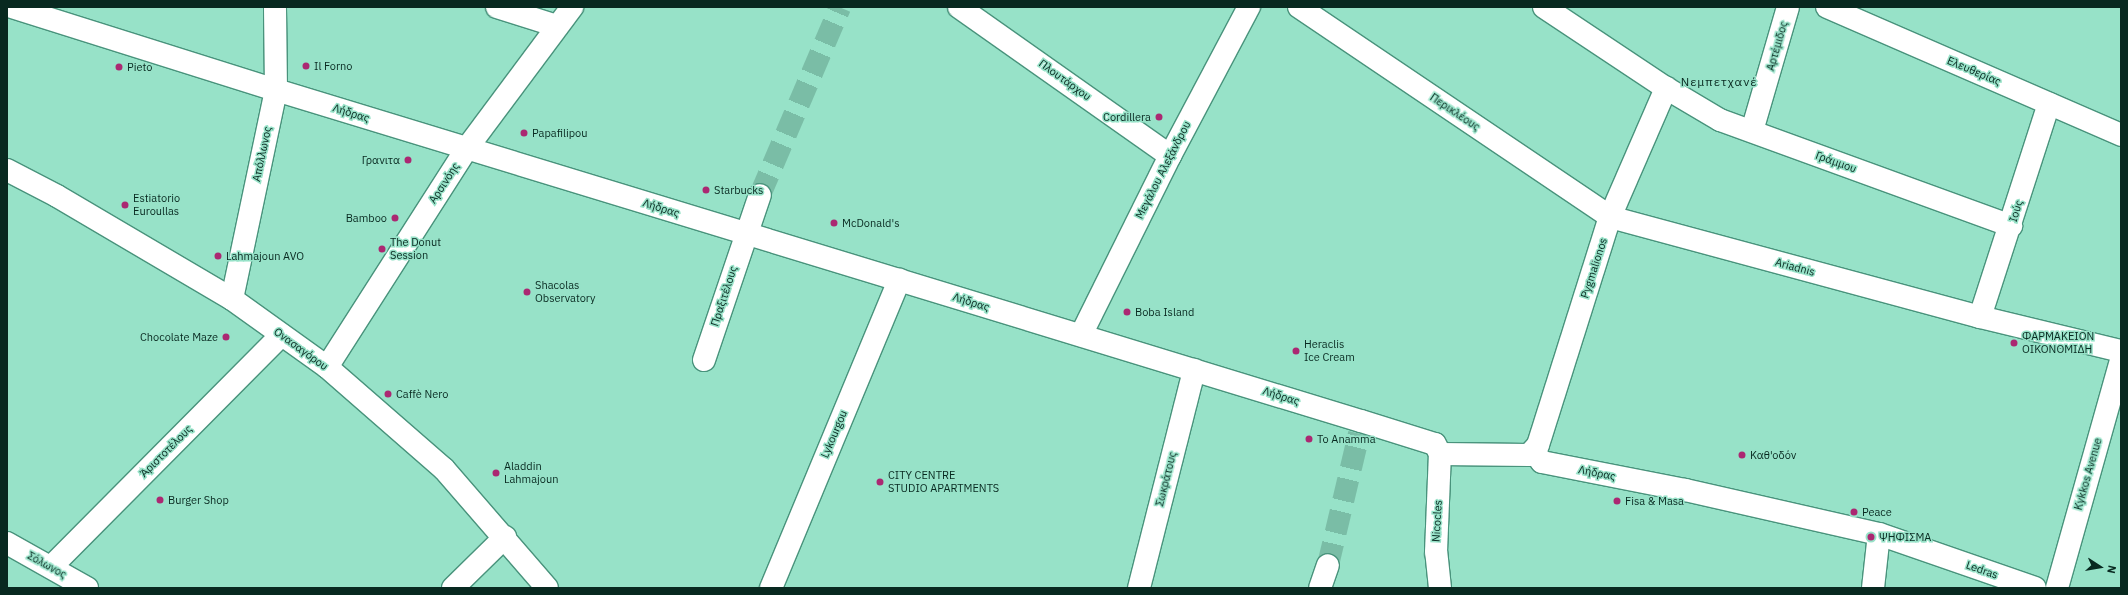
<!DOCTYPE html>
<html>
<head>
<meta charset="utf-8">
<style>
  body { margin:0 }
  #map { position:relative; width:2128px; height:595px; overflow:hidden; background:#97e2c8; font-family:"IBM Plex Sans",sans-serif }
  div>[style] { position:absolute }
  .minor-tunnel>* { height:22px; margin-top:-11px; transform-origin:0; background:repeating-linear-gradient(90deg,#7abda6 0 22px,transparent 0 33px) }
  .roads { filter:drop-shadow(1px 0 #49937c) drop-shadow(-1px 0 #49937c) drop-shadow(0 1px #49937c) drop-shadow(0 -1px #49937c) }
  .minor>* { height:22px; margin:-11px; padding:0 11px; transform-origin:11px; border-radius:11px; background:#fff }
  .dots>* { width:11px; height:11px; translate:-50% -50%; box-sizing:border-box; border:2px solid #97e2c8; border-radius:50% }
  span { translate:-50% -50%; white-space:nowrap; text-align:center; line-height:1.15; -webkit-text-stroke:3px #97e2c8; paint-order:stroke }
  .street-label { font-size:11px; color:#082920 }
  .poi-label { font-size:11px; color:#082920 }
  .left { translate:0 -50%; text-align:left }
  .right { translate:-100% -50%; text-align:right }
  .neighbourhood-label { font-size:12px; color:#082920; letter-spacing:1px }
  .frame { position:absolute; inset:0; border:8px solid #082920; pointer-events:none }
  .north { position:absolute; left:2080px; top:547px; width:40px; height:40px; -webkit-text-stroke:3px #97e2c8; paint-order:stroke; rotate:102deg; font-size:11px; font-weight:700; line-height:16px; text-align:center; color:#082920 }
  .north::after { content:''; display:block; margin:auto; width:14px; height:18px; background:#082920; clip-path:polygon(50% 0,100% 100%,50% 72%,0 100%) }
</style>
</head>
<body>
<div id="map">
  <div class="minor-tunnel">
    <i style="left:760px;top:195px;width:204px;rotate:-66.9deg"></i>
    <i style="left:1328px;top:565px;width:135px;rotate:-76.7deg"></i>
  </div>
  <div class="roads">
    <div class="minor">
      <i style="left:12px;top:7px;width:277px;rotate:17.5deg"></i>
      <i style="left:276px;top:90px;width:1134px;rotate:16.97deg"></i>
      <i style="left:1361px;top:421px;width:77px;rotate:17.3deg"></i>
      <i style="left:1435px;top:444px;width:11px;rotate:63deg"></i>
      <i style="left:497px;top:7px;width:63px;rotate:17.6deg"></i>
      <i style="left:959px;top:7px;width:258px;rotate:35.2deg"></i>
      <i style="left:1299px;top:7px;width:375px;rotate:34deg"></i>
      <i style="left:1610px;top:217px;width:383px;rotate:15.1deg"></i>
      <i style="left:1980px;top:317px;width:145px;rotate:13.6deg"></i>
      <i style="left:1544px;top:7px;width:146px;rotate:33.6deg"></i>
      <i style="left:1666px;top:88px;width:63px;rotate:30.7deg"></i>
      <i style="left:1720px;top:120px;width:310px;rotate:20deg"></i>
      <i style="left:1827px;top:7px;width:321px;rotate:23.5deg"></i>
      <i style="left:1752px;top:131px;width:129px;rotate:-73.8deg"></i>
      <i style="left:7px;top:170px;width:56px;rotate:27.5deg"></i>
      <i style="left:57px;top:196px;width:203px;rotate:30.5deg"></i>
      <i style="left:232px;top:299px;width:117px;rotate:35.6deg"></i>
      <i style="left:327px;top:367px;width:155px;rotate:41.1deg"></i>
      <i style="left:444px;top:469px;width:157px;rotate:49.1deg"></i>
      <i style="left:232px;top:299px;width:214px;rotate:-78.1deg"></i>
      <i style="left:276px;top:90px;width:83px;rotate:-90.7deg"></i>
      <i style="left:1980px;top:317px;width:224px;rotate:-72.1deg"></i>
      <i style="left:1081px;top:335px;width:200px;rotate:-63.6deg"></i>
      <i style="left:1170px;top:156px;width:169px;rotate:-62.1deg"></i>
      <i style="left:704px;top:360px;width:174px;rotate:-71.3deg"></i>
      <i style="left:327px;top:367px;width:260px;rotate:-57.4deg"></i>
      <i style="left:467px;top:148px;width:176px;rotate:-53.3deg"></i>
      <i style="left:1533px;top:451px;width:14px;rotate:51deg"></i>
      <i style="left:1542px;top:462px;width:146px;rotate:11.1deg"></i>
      <i style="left:1685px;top:490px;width:199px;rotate:12.8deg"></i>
      <i style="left:1879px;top:534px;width:165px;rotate:19.1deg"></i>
      <i style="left:1440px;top:454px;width:89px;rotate:0.6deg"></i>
      <i style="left:1529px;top:455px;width:13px;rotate:-48deg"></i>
      <i style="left:1538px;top:445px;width:239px;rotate:-72.5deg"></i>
      <i style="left:1610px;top:217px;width:141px;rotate:-66.5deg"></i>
      <i style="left:7px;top:543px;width:92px;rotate:29.4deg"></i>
      <i style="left:51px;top:567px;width:327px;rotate:-45.2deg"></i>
      <i style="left:453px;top:588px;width:73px;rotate:-44.4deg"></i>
      <i style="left:771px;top:588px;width:334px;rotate:-67.4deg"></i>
      <i style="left:1139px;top:588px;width:225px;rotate:-75.8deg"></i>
      <i style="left:1320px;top:588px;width:24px;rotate:-71deg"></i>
      <i style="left:1440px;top:588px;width:36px;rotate:-96deg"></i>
      <i style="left:1436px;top:552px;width:98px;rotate:-87.7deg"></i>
      <i style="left:1873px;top:588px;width:54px;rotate:-83.7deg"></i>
      <i style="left:2057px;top:588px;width:236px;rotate:-74.3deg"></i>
    </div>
  </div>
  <div class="dots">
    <i style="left:306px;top:66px;background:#ab2872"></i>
    <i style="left:119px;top:67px;background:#ab2872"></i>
    <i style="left:1159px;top:117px;background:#ab2872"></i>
    <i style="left:524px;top:133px;background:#ab2872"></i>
    <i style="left:408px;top:160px;background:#ab2872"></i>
    <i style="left:706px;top:190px;background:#ab2872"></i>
    <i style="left:125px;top:205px;background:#ab2872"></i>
    <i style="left:395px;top:218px;background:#ab2872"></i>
    <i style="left:834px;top:223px;background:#ab2872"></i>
    <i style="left:382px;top:249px;background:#ab2872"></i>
    <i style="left:218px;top:256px;background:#ab2872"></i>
    <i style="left:527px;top:292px;background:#ab2872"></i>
    <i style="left:1127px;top:312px;background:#ab2872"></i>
    <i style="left:226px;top:337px;background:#ab2872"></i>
    <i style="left:2014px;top:343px;background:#ab2872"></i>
    <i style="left:1296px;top:351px;background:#ab2872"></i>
    <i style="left:388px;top:394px;background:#ab2872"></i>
    <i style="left:1309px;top:439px;background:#ab2872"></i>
    <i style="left:1742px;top:455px;background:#ab2872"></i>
    <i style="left:496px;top:473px;background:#ab2872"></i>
    <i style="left:880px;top:482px;background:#ab2872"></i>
    <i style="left:160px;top:500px;background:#ab2872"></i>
    <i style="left:1617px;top:501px;background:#ab2872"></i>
    <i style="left:1854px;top:512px;background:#ab2872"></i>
    <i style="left:1871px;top:537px;background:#ab2872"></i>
  </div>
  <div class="street-label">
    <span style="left:1777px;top:46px;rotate:-74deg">Αρτέμιδος</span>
    <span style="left:1974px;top:71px;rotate:23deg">Ελευθερίας</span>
    <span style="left:1065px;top:80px;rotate:36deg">Πλουτάρχου</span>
    <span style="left:1455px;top:112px;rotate:34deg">Περικλέους</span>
    <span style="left:351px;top:113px;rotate:17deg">Λήδρας</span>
    <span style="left:262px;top:154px;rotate:-78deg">Απόλλωνος</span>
    <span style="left:1836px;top:162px;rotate:20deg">Γράμμου</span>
    <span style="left:1163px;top:170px;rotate:-63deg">Μεγάλου Αλεξάνδρου</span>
    <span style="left:444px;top:183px;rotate:-57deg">Αρσινόης</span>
    <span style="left:661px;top:208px;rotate:17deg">Λήδρας</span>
    <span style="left:2016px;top:211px;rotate:-73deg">Ιούς</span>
    <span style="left:1795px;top:267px;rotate:15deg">Ariadnis</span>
    <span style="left:1594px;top:268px;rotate:-72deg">Pygmalionos</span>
    <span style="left:724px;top:296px;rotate:-72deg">Πραξιτέλους</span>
    <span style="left:971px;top:302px;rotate:17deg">Λήδρας</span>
    <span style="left:301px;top:349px;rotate:36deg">Ονασαγόρου</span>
    <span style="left:1281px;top:396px;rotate:17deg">Λήδρας</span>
    <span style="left:834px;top:434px;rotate:-67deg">Lykourgou</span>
    <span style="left:166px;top:451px;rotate:-45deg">Ἀριστοτέλους</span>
    <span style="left:1597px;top:473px;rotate:11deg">Λήδρας</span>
    <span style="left:2088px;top:474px;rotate:-74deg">Kykkos Avenue</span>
    <span style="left:1166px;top:479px;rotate:-76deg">Σωκράτους</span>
    <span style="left:1437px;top:521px;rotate:-87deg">Nicocles</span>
    <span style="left:47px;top:565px;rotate:29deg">Σόλωνος</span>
    <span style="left:1982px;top:570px;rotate:19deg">Ledras</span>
  </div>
  <div class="poi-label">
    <span class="left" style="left:314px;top:66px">Il Forno</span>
    <span class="left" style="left:127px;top:67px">Pieto</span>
    <span class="right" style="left:1151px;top:117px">Cordillera</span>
    <span class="left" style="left:532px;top:133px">Papafilipou</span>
    <span class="right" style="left:400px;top:160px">Γρανιτα</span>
    <span class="left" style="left:714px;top:190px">Starbucks</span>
    <span class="left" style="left:133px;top:205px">Estiatorio<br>Euroullas</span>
    <span class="right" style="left:387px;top:218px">Bamboo</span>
    <span class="left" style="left:842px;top:223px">McDonald's</span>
    <span class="left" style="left:390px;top:249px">The Donut<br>Session</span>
    <span class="left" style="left:226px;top:256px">Lahmajoun AVO</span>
    <span class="left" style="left:535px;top:292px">Shacolas<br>Observatory</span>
    <span class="left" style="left:1135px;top:312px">Boba Island</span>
    <span class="right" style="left:218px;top:337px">Chocolate Maze</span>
    <span class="left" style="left:2022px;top:343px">ΦΑΡΜΑΚΕΙΟΝ<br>ΟΙΚΟΝΟΜΙΔΗ</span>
    <span class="left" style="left:1304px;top:351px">Heraclis<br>Ice Cream</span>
    <span class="left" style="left:396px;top:394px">Caffè Nero</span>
    <span class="left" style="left:1317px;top:439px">To Anamma</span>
    <span class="left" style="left:1750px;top:455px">Καθ'οδόν</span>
    <span class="left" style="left:504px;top:473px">Aladdin<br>Lahmajoun</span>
    <span class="left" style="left:888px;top:482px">CITY CENTRE<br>STUDIO APARTMENTS</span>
    <span class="left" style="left:168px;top:500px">Burger Shop</span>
    <span class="left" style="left:1625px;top:501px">Fisa &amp; Masa</span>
    <span class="left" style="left:1862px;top:512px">Peace</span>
    <span class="left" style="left:1879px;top:537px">ΨΗΦΙΣΜΑ</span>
  </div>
  <div class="neighbourhood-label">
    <span style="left:1719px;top:82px">Νεμπετχανέ</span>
  </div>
  <div class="frame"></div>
  <div class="north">N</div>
</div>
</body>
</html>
